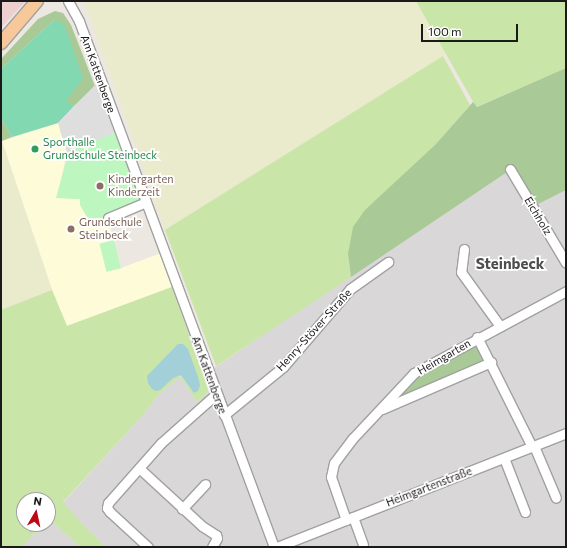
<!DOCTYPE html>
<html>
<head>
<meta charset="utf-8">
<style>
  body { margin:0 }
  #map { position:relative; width:567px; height:548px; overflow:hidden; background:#ece7e0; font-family:Commissioner,sans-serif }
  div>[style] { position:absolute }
  .residential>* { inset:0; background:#d9d7d8 }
  .commercial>* { inset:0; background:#edcfd0 }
  .education>* { inset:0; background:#fdfbd8 }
  .farmland>* { inset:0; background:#eaeacc }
  .grass>* { inset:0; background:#c9e5a7 }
  .forest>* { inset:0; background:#a9c997 }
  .park>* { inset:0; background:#bdf6be; transform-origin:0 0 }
  .pitch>* { inset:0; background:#81d8b1 }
  .parking>* { inset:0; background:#dedede }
  .water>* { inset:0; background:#a2cfd8 }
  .roads { filter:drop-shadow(1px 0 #a1a1a1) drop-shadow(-1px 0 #a1a1a1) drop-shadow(0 1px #a1a1a1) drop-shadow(0 -1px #a1a1a1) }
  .minor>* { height:9px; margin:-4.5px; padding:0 4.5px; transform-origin:4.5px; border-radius:4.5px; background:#fff }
  .major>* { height:12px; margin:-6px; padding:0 6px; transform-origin:6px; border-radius:6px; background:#f7c99a }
  .dots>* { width:11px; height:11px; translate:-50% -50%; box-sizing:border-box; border:2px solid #fff; border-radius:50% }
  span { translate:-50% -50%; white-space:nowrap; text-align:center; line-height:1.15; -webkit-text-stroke:3.5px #fff; paint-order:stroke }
  .street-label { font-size:11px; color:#1a1a1a }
  .leisure-label { font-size:11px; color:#27864d }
  .left { translate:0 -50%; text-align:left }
  .education-label { font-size:11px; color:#785e54 }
  .district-label { font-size:15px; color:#4d4d4d; font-weight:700 }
  .frame { position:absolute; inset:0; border:2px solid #1a1a1a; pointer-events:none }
  .north { position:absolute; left:16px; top:492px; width:40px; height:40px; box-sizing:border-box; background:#fff; border:1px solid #a3a3a3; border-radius:50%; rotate:9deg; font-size:11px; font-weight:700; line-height:16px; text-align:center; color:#1a1a1a }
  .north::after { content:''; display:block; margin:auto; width:14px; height:18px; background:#bc0915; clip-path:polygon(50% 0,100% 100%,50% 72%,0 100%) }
  .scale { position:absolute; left:421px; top:24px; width:97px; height:18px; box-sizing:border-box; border:2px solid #1a1a1a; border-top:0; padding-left:5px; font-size:12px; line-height:14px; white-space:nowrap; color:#1a1a1a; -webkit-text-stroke:3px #fff; paint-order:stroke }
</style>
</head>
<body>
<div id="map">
  <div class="residential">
    <i style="clip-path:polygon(510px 169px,551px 197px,566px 190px,566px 547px,106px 547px,88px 530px,63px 503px,142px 416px,159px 394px,180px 376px,197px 402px,214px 387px,208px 372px)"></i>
    <i style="clip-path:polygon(48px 518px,80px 547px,22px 547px,43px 524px,48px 524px)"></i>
  </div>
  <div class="commercial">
    <i style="clip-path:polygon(1px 1px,26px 1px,1px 28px)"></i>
  </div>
  <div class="education">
    <i style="clip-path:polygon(58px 123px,67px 153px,57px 198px,80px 199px,80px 204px,108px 218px,121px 268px,161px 253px,172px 287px,67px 326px,52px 290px,2px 141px)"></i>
  </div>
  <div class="farmland">
    <i style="clip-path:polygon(84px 1px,417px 1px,447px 54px,165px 230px)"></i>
    <i style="clip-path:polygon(1px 139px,52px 290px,1px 310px)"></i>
  </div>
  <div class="grass">
    <i style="clip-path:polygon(416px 1px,566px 1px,566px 68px,476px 107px)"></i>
    <i style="clip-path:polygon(443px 56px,470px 105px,435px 145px,348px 254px,351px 277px,216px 366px,165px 230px)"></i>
    <i style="clip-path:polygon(172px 287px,209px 391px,197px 402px,180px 376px,159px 394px,142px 416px,63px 502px,88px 530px,106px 547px,80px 547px,48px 518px,48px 500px,24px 500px,24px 524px,43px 524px,22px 547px,1px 547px,1px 310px,52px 290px,67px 326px)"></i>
  </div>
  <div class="forest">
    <i style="clip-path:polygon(55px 11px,63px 13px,71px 25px,95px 86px,74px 106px,65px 101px,54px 20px,1px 69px,1px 59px,38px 19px)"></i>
    <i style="clip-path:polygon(566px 68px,566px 190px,532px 207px,510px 170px,351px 277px,348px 254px,353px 227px,365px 210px,435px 145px,473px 102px,477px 107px)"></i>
    <i style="clip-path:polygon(1px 118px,12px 137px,2px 141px,1px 139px)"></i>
    <i style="clip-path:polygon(477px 337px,491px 362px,377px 411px,414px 373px)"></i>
  </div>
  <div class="park">
    <i style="clip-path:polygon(119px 131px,146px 202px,108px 218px,90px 222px,80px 205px,80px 199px,56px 198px,69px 151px)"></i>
    <i style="left:114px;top:240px;width:29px;height:15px;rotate:76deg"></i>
  </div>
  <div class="pitch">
    <i style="clip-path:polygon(54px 20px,64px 24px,83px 78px,66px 101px,74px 106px,58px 123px,12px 137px,1px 118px,1px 69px)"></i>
  </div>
  <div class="parking">
    <i style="clip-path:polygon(98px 82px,116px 132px,67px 153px,58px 123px)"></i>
  </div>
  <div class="water">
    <i style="clip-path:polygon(178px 344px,183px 344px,188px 349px,198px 377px,200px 385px,198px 391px,194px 393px,181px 375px,173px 378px,160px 390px,156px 391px,152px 389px,148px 383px,147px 376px)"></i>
    <i style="clip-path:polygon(25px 524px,40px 524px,31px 533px,26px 528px)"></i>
  </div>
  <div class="roads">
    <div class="minor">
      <i style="left:68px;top:1px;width:23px;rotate:61deg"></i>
      <i style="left:79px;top:21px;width:561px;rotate:69.66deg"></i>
      <i style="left:510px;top:169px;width:109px;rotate:59.2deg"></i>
      <i style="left:108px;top:218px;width:41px;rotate:-22.8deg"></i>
      <i style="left:464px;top:249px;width:23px;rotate:97deg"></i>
      <i style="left:461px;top:272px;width:67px;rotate:54.2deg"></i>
      <i style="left:477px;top:337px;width:123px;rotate:63.4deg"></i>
      <i style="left:382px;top:409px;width:119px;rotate:-23.3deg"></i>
      <i style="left:224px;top:415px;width:76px;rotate:-39.1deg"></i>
      <i style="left:283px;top:367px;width:103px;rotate:-49.3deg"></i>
      <i style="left:350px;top:289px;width:47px;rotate:-35.4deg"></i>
      <i style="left:534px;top:446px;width:56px;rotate:67.1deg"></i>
      <i style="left:504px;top:458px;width:58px;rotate:68.7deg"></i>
      <i style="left:139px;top:468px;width:86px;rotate:42.6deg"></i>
      <i style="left:202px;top:526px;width:17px;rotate:33deg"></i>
      <i style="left:216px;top:535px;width:3px;rotate:72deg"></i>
      <i style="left:217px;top:538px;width:10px;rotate:119deg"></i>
      <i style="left:182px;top:509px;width:34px;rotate:-47deg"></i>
      <i style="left:353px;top:517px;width:29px;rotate:70deg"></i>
      <i style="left:346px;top:520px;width:46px;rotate:-109.2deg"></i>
      <i style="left:331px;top:477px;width:14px;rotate:-78deg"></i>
      <i style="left:334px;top:463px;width:31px;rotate:-53deg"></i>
      <i style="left:353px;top:438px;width:89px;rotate:-46.8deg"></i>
      <i style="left:414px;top:373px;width:173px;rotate:-28.3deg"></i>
      <i style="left:148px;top:547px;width:52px;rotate:-137.4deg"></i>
      <i style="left:110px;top:512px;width:5px;rotate:-127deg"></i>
      <i style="left:107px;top:508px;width:5px;rotate:-79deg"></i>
      <i style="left:108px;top:503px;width:80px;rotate:-48.5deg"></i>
      <i style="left:161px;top:443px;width:74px;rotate:-41.7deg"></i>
      <i style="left:277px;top:547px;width:311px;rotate:-21.5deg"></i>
    </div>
    <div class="major">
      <i style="left:1px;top:43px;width:55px;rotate:-49.4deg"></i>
    </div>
  </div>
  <div class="dots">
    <i style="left:35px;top:149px;background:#2e9e5b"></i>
    <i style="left:100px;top:186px;background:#8d6e63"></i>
    <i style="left:71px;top:229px;background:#8d6e63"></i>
  </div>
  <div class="street-label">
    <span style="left:98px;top:74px;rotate:70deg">Am Kattenberge</span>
    <span style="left:538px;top:216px;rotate:59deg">Eichholz</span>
    <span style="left:314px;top:330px;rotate:-48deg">Henry-Stöver-Straße</span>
    <span style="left:444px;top:357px;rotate:-30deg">Heimgarten</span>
    <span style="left:209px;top:375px;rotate:70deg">Am Kattenberge</span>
    <span style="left:429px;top:487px;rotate:-21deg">Heimgartenstraße</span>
  </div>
  <div class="leisure-label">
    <span class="left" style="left:43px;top:149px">Sporthalle<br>Grundschule Steinbeck</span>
  </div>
  <div class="education-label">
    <span class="left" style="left:108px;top:186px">Kindergarten<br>Kinderzeit</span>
    <span class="left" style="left:79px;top:229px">Grundschule<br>Steinbeck</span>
  </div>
  <div class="district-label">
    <span style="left:510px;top:264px">Steinbeck</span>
  </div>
  <div class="frame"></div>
  <div class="north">N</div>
  <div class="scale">100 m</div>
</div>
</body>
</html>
